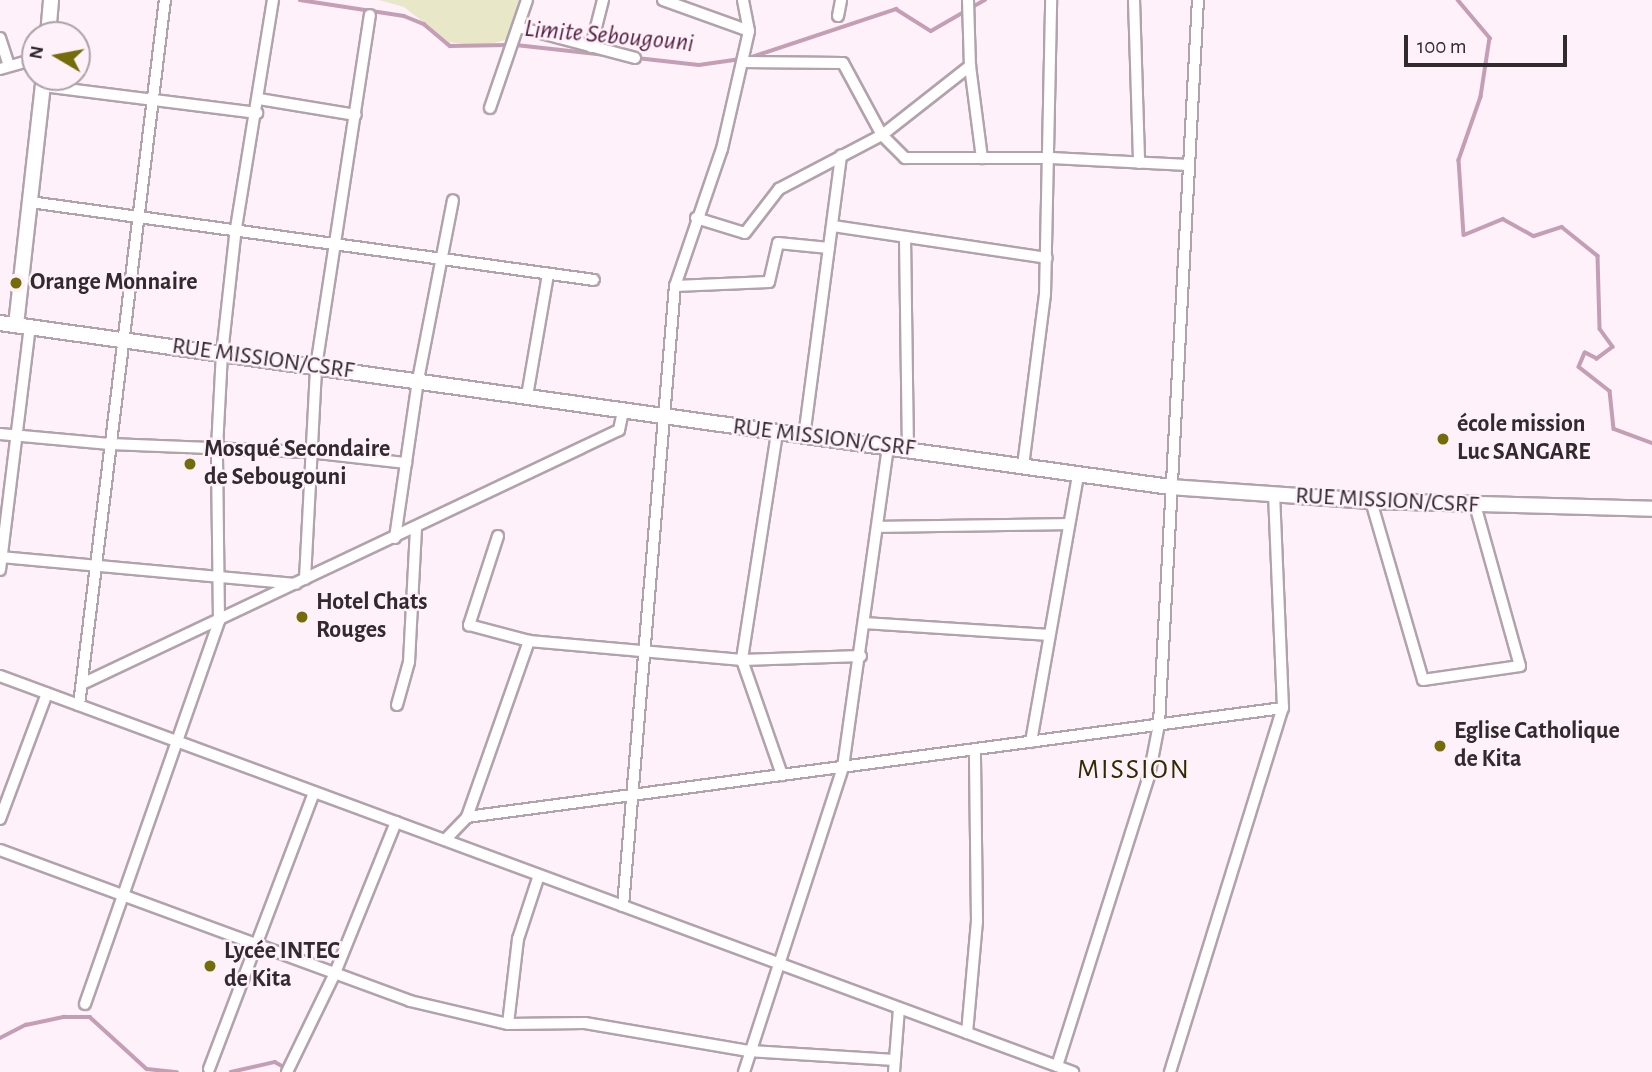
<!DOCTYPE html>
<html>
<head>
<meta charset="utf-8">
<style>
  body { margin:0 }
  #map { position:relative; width:1652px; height:1072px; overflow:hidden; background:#fef1f9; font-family:"Alegreya Sans",sans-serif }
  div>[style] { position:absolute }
  .green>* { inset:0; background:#e8e7c8 }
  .stream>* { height:3.5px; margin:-1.75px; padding:0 1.75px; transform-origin:1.75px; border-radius:1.75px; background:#c39eb5 }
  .roads { filter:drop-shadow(2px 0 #b1a2ab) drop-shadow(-2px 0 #b1a2ab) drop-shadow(0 2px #b1a2ab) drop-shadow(0 -2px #b1a2ab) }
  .street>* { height:10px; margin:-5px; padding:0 5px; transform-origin:5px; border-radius:5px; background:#fff }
  .secondary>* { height:14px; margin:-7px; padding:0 7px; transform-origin:7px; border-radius:7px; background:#fff }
  .dots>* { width:19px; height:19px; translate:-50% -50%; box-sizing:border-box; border:4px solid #fef1f9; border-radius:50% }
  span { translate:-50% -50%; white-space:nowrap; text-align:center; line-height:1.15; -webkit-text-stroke:5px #fef1f9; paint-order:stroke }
  .poi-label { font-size:24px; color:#312b2e; font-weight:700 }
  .left { translate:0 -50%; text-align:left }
  .street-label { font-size:24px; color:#312b2e }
  .water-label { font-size:26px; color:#532344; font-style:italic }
  .quarter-label { font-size:28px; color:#2f2b00; letter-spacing:2px }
  .north { position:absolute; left:21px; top:21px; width:70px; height:70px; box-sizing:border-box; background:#fef1f9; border:2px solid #aca2a8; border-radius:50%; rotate:280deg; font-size:19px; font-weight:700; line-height:28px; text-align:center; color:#312b2e }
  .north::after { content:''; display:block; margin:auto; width:24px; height:32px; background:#736c09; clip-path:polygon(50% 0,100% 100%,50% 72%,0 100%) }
  .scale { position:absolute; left:1404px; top:35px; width:163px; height:32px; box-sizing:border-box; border:4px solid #312b2e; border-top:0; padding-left:9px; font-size:21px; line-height:24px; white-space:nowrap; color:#312b2e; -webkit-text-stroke:5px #fef1f9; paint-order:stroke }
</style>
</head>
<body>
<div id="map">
  <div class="green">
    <i style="clip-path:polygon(379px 0,519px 0,506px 40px,480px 46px,449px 42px,404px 7px)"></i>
  </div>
  <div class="stream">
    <i style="left:300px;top:0;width:105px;rotate:8.7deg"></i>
    <i style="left:404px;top:16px;width:22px;rotate:22deg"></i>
    <i style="left:424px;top:24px;width:34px;rotate:40deg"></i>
    <i style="left:450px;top:46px;width:58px;rotate:-1deg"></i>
    <i style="left:1458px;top:0;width:50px;rotate:49.9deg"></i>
    <i style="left:1490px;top:38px;width:60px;rotate:98.7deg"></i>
    <i style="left:1481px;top:97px;width:67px;rotate:109.2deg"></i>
    <i style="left:1459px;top:160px;width:75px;rotate:86.2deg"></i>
    <i style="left:1464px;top:235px;width:42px;rotate:-22.3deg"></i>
    <i style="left:1503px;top:219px;width:35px;rotate:29deg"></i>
    <i style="left:1534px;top:236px;width:29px;rotate:-18deg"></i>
    <i style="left:1562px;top:227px;width:46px;rotate:38.9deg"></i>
    <i style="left:1598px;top:256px;width:73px;rotate:88.4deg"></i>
    <i style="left:1600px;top:329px;width:22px;rotate:54deg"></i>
    <i style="left:1613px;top:347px;width:20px;rotate:143deg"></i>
    <i style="left:1597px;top:359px;width:13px;rotate:-153deg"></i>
    <i style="left:1585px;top:353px;width:15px;rotate:113deg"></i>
    <i style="left:1579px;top:367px;width:39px;rotate:38deg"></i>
    <i style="left:1610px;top:391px;width:38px;rotate:84deg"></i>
    <i style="left:1614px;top:429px;width:40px;rotate:20.2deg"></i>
    <i style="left:516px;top:45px;width:90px;rotate:6.4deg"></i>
    <i style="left:752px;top:57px;width:152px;rotate:-18.4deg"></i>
    <i style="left:896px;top:9px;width:41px;rotate:32.2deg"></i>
    <i style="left:931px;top:31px;width:62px;rotate:-29.9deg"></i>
    <i style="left:637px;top:58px;width:62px;rotate:6.4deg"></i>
    <i style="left:699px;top:65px;width:42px;rotate:-8.1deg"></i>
    <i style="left:0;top:1038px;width:29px;rotate:-27deg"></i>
    <i style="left:26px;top:1025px;width:39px;rotate:-12deg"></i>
    <i style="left:64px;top:1017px;width:26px"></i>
    <i style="left:90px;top:1017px;width:77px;rotate:42.4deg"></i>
    <i style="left:147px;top:1069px;width:30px;rotate:6deg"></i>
    <i style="left:231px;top:1072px;width:45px;rotate:-12.8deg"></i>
    <i style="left:275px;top:1062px;width:21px;rotate:29deg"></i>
  </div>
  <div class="roads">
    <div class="street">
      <i style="left:663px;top:0;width:91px;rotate:19.8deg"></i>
      <i style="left:968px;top:0;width:66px;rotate:88.3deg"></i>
      <i style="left:970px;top:66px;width:93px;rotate:82.6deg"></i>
      <i style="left:1134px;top:0;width:163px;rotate:88.2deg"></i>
      <i style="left:838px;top:16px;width:16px;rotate:-79deg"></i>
      <i style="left:518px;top:27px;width:121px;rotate:14.8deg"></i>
      <i style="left:0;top:38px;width:29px;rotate:72deg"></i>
      <i style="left:591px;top:47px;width:49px;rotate:-75.7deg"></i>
      <i style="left:743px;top:62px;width:100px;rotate:0.6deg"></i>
      <i style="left:843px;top:63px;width:82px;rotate:61.6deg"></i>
      <i style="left:882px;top:135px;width:33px;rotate:45deg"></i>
      <i style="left:905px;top:158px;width:146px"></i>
      <i style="left:1051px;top:158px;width:137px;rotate:2.9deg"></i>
      <i style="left:0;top:69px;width:36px;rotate:-16deg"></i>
      <i style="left:43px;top:86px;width:216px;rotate:7.2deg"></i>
      <i style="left:259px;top:99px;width:98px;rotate:9.4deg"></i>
      <i style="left:490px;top:108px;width:114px;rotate:-71.1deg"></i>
      <i style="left:30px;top:202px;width:569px;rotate:7.87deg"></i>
      <i style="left:696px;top:218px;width:51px;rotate:17deg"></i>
      <i style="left:745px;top:233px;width:56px;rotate:-52.3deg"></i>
      <i style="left:779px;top:189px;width:116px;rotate:-27.7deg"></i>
      <i style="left:882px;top:135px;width:112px;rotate:-38.1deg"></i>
      <i style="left:833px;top:226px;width:216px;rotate:8.5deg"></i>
      <i style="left:905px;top:237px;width:212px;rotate:89.2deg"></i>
      <i style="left:675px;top:286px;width:94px;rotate:-2.4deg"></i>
      <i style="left:769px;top:282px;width:40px;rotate:-77deg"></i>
      <i style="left:778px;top:243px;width:51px;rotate:5.6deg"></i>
      <i style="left:527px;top:396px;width:124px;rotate:-80.2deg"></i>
      <i style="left:777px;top:433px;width:230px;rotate:98.8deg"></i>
      <i style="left:742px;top:660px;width:122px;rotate:70.8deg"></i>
      <i style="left:0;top:434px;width:110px;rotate:5.2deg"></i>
      <i style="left:110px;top:444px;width:199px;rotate:2.3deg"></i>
      <i style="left:309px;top:452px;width:98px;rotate:6.5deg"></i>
      <i style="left:804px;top:437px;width:284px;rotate:-82.5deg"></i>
      <i style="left:1023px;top:466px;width:172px;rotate:-82.7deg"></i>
      <i style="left:1045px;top:295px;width:295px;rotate:-88.8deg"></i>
      <i style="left:1371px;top:501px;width:186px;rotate:73.8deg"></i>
      <i style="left:1423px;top:680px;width:98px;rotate:-8.2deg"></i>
      <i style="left:1520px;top:666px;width:167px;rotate:-105.6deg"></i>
      <i style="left:877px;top:527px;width:192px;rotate:-0.9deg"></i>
      <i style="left:498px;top:536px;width:94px;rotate:108deg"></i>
      <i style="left:469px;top:625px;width:62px;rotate:14.9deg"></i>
      <i style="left:529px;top:641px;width:214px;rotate:5.1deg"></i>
      <i style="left:742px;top:660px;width:119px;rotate:-1.9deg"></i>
      <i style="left:395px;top:538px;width:160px;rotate:-81.7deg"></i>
      <i style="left:418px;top:380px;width:183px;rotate:-79deg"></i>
      <i style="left:0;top:557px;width:297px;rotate:5.2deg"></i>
      <i style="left:0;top:570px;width:245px;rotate:-83deg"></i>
      <i style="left:305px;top:579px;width:212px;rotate:-87deg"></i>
      <i style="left:316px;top:367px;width:356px;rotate:-81.3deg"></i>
      <i style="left:865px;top:623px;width:184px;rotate:3.7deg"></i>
      <i style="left:0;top:676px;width:1144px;rotate:20.26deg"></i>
      <i style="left:82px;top:684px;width:594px;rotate:-25.31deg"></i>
      <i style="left:619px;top:430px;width:19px;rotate:-78deg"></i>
      <i style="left:79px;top:705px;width:710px;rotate:-83.05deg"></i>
      <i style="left:397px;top:705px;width:45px;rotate:-74.4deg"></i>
      <i style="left:409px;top:662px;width:134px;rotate:-87deg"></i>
      <i style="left:1031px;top:742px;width:271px;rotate:-80deg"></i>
      <i style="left:467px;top:817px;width:823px;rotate:-7.61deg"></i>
      <i style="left:0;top:819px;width:134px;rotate:-69.5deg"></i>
      <i style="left:445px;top:840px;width:32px;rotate:-46deg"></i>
      <i style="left:467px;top:817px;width:187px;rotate:-70.6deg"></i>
      <i style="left:0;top:850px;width:437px;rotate:20.2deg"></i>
      <i style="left:410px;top:1001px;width:101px;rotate:13.2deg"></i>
      <i style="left:508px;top:1024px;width:77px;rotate:-0.7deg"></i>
      <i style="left:585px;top:1023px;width:166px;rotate:9.7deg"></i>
      <i style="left:749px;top:1051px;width:146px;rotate:3.5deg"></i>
      <i style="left:623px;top:906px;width:622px;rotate:-85.21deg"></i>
      <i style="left:675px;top:286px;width:145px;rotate:-71.1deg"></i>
      <i style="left:722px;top:149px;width:121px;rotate:-77.1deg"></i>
      <i style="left:749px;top:31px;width:32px;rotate:-101deg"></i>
      <i style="left:85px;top:1004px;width:406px;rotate:-70.7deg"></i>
      <i style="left:219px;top:621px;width:173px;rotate:-90.7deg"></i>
      <i style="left:217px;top:448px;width:94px;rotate:-87deg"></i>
      <i style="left:222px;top:354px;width:127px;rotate:-83.7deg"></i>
      <i style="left:236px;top:228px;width:231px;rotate:-80.8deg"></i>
      <i style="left:508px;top:1024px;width:86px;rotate:-83.3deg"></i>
      <i style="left:518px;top:939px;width:67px;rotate:-71.8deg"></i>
      <i style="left:967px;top:1033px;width:111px;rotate:-84.9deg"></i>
      <i style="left:977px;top:922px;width:173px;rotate:-90.7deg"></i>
      <i style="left:1057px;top:1066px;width:304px;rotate:-72.4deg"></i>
      <i style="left:1149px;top:776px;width:53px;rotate:-79.1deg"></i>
      <i style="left:1159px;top:724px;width:725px;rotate:-86.92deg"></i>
      <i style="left:209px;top:1069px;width:296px;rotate:-69.2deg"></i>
      <i style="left:287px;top:1072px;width:110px;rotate:-64.1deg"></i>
      <i style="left:335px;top:973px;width:163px;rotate:-68deg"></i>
      <i style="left:744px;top:1072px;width:321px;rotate:-72deg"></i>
      <i style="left:843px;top:767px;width:324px;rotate:-82deg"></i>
      <i style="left:894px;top:1072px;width:64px;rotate:-85.5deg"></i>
      <i style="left:1170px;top:1072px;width:381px;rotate:-72.8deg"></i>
      <i style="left:1283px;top:708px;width:213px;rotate:-92.4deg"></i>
    </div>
    <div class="secondary">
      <i style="left:48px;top:35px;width:35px;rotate:-85deg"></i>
      <i style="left:0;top:323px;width:1181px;rotate:7.98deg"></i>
      <i style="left:1170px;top:487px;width:201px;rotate:4deg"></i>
      <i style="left:1371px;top:501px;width:281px;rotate:1.6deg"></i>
      <i style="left:16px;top:325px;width:250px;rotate:-83.6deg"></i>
    </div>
  </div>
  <div class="dots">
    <i style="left:16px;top:283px;background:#736c09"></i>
    <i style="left:1443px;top:439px;background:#736c09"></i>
    <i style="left:190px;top:464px;background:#736c09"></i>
    <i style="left:302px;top:617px;background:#736c09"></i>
    <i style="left:1440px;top:746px;background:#736c09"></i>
    <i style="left:210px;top:966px;background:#736c09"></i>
  </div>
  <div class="poi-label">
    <span class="left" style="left:30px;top:283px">Orange Monnaire</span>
    <span class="left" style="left:1457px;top:439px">école mission<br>Luc SANGARE</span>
    <span class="left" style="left:204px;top:464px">Mosqué Secondaire<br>de Sebougouni</span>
    <span class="left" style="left:316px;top:617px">Hotel Chats<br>Rouges</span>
    <span class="left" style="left:1454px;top:746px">Eglise Catholique<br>de Kita</span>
    <span class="left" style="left:224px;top:966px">Lycée INTEC<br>de Kita</span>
  </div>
  <div class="street-label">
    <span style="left:263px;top:359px;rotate:8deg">RUE MISSION/CSRF</span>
    <span style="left:824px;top:438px;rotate:7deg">RUE MISSION/CSRF</span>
    <span style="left:1387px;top:501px;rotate:3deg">RUE MISSION/CSRF</span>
  </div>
  <div class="water-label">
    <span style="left:609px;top:36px;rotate:5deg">Limite Sebougouni</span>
  </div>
  <div class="quarter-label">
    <span style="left:1134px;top:770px">MISSION</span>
  </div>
  <div class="north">N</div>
  <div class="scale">100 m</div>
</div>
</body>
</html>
